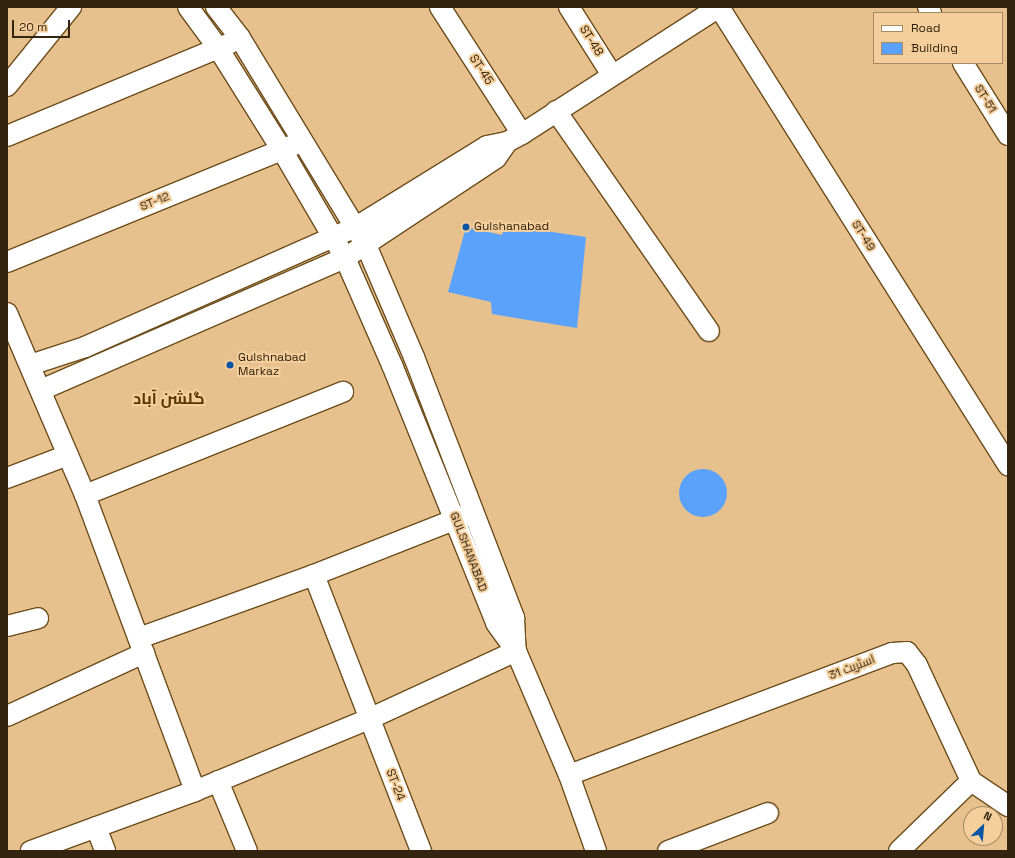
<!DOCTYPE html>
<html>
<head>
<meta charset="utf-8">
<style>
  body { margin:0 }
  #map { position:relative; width:1015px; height:858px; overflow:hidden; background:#e6c18e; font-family:"Space Grotesk",Cairo,sans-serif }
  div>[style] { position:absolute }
  .building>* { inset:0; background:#5aa2fc }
  .round { border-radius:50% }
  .roads { filter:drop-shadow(1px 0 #6d4d1b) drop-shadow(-1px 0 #6d4d1b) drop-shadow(0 1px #6d4d1b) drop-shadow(0 -1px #6d4d1b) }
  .minor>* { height:20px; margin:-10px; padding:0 10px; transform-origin:10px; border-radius:10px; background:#fff }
  .dots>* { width:11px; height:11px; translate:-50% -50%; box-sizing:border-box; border:2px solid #f4ce9b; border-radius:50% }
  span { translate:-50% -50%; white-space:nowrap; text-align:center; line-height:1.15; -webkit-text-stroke:4px #f4ce9b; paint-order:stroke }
  .street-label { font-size:12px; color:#32240f }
  .poi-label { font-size:12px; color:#32240f }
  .left { translate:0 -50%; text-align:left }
  .district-label { font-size:16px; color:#563700; font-weight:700 }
  .frame { position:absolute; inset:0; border:8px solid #32240f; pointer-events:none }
  .legend { position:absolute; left:873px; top:12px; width:130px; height:52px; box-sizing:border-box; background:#f4ce9b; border:1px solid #a68a63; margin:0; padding:5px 7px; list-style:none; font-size:12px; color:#32240f }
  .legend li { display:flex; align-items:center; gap:8px; height:20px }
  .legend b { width:20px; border:1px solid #a68a63 }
  .north { position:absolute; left:963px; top:806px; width:40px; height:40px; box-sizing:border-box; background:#f4ce9b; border:1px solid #a68a63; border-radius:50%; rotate:26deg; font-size:11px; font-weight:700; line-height:16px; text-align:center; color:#32240f }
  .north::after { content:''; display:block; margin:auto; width:14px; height:18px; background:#0855a4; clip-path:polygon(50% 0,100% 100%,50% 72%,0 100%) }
  .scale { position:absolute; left:12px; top:20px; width:58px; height:18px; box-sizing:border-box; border:2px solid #32240f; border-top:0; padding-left:5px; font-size:12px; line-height:14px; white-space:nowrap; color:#32240f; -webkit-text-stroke:3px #f4ce9b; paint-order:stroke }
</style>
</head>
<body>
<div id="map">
  <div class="building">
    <i style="clip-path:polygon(505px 225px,586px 237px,577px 328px,492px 314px,491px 302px,448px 292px,466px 227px,502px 235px)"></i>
    <i class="round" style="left:679px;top:469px;width:48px;height:48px"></i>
  </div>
  <div class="roads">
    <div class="minor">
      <i style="left:188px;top:7px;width:51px;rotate:53.8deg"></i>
      <i style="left:218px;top:48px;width:120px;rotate:57.9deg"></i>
      <i style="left:282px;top:150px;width:125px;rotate:59.7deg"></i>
      <i style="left:345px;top:258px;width:117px;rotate:66.3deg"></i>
      <i style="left:392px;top:365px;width:278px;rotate:68deg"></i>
      <i style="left:496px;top:623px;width:34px;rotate:54deg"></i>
      <i style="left:516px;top:651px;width:135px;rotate:66.9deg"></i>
      <i style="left:569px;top:775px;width:81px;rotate:70.4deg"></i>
      <i style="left:216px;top:7px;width:39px;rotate:52deg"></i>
      <i style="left:240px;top:38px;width:242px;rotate:58.7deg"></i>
      <i style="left:366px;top:245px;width:122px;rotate:66.8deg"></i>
      <i style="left:414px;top:357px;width:280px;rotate:69deg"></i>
      <i style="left:514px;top:618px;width:33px;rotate:87deg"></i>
      <i style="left:440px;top:7px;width:151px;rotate:57.2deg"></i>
      <i style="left:569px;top:7px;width:80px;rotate:57.7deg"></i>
      <i style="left:719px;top:7px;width:542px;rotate:57.75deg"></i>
      <i style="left:928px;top:7px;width:7px;rotate:63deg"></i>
      <i style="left:963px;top:63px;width:85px;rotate:58deg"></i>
      <i style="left:7px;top:86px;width:102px;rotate:-51deg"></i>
      <i style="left:556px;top:111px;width:268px;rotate:55.2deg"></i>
      <i style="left:7px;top:136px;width:242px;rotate:-22.6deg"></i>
      <i style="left:7px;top:262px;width:310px;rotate:-22.2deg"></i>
      <i style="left:7px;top:313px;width:198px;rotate:66.8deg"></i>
      <i style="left:85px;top:495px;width:316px;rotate:69.6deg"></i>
      <i style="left:195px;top:791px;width:175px;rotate:159.9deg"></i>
      <i style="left:30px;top:365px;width:58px;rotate:-18.1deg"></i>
      <i style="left:85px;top:347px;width:296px;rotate:-23.9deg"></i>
      <i style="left:356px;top:227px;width:154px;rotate:-31.7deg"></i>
      <i style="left:487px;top:146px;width:20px;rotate:-11deg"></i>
      <i style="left:507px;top:142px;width:17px;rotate:-28deg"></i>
      <i style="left:522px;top:134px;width:234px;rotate:-32.8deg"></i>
      <i style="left:41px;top:390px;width:331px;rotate:-23.5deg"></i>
      <i style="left:345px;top:258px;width:181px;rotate:-33.5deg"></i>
      <i style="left:496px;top:158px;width:19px;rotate:-55deg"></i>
      <i style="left:7px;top:478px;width:65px;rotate:-20.7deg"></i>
      <i style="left:85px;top:495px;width:278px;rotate:-21.8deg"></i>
      <i style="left:314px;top:575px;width:296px;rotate:68.8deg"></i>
      <i style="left:7px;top:626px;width:32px;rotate:-14deg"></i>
      <i style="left:139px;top:638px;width:186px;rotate:-19.8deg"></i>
      <i style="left:314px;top:575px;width:163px;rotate:-21.5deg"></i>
      <i style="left:7px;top:716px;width:151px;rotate:-24.7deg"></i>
      <i style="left:569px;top:775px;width:345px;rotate:-20.7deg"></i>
      <i style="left:892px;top:653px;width:15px;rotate:-4deg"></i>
      <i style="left:907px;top:652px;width:16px;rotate:52deg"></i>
      <i style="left:917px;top:665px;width:128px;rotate:65deg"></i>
      <i style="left:218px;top:781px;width:76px;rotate:67.5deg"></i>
      <i style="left:971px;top:781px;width:45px;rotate:34deg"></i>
      <i style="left:195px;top:791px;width:188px;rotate:-22.5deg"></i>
      <i style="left:369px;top:719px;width:162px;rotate:-24.8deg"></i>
      <i style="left:96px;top:827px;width:26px;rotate:69deg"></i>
      <i style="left:668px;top:851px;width:107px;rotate:-20.8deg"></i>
      <i style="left:899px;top:851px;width:100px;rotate:-44.2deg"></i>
    </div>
  </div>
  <div class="dots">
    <i style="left:466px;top:227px;background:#0855a4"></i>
    <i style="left:230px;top:365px;background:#0855a4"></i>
  </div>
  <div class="street-label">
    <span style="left:591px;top:41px;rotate:58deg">ST-48</span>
    <span style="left:481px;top:70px;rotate:57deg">ST-45</span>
    <span style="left:985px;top:99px;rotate:58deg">ST-51</span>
    <span style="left:155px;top:202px;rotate:-22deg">ST-12</span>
    <span style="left:863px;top:236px;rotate:58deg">ST-49</span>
    <span style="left:468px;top:552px;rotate:69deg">GULSHANABAD</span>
    <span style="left:852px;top:668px;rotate:-21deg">اسٹریٹ 31</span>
    <span style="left:395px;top:785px;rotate:69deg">ST-24</span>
  </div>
  <div class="poi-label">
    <span class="left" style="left:474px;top:227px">Gulshanabad</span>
    <span class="left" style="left:238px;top:365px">Gulshnabad<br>Markaz</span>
  </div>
  <div class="district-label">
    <span style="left:169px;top:399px">گلشن آباد</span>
  </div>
  <div class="frame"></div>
  <ul class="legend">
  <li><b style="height:5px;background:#fff"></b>Road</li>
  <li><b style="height:11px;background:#5aa2fc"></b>Building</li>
  </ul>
  <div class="north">N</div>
  <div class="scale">20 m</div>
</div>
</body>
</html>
